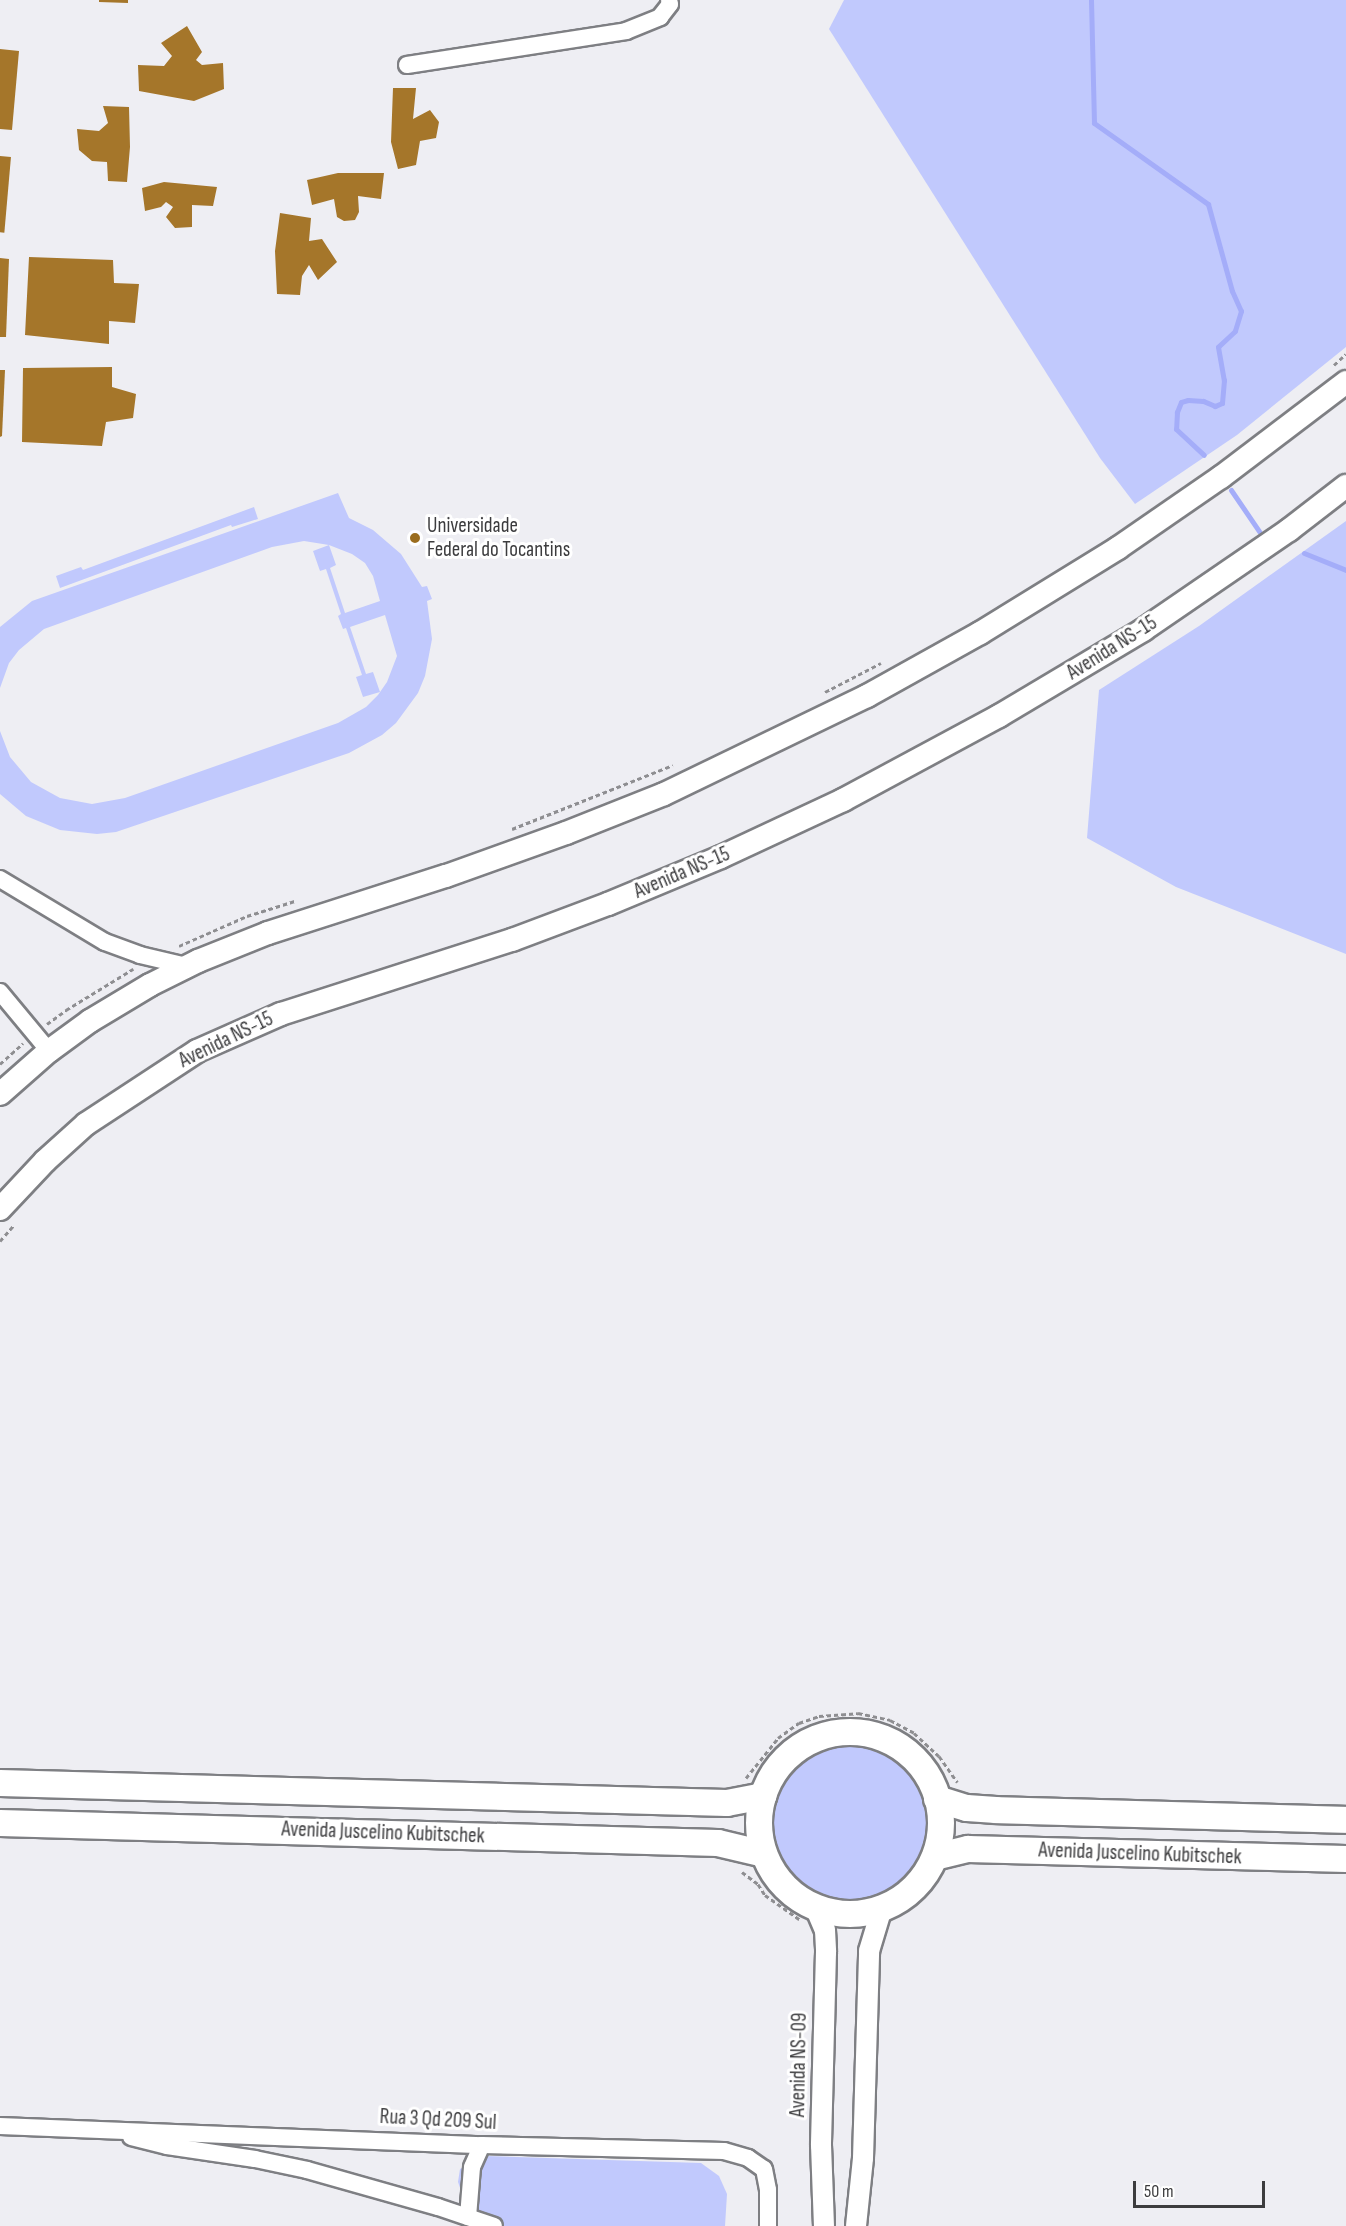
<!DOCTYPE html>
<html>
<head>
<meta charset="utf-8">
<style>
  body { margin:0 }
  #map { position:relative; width:1346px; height:2226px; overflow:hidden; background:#eeeef3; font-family:"Sofia Sans Condensed",sans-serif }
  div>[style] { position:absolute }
  .green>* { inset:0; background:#c1c9fd }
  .round { border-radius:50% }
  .stream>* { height:5px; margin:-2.5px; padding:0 2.5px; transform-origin:2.5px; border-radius:2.5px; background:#a4adf9 }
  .building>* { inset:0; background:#a5762a; transform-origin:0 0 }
  .path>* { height:3px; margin-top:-1.5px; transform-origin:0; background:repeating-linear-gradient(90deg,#8e8e91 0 4.5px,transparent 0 7.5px) }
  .roads { filter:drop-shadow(2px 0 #7e7f83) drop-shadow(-2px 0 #7e7f83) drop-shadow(0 2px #7e7f83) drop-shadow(0 -2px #7e7f83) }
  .minor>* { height:16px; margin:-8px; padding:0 8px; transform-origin:8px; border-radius:8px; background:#fff }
  .tertiary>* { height:20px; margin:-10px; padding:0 10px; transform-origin:10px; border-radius:10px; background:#fff }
  .secondary>* { height:22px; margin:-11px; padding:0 11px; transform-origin:11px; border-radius:11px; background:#fff }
  .primary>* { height:26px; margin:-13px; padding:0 13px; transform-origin:13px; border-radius:13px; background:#fff }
  .primary>.ring { margin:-13px; padding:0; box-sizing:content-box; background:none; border:26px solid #fff; border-radius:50% }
  .dots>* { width:16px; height:16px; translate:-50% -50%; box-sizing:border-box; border:3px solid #fff; border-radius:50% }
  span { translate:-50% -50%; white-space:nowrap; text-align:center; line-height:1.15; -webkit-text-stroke:6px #fff; paint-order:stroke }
  .poi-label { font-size:21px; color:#3c3c3e }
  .left { translate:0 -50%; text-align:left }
  .street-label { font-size:21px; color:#3c3c3e }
  .scale { position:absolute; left:1133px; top:2181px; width:132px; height:27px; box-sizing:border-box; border:3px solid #3c3c3e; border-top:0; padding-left:8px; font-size:18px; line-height:21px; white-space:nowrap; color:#3c3c3e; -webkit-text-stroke:4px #fff; paint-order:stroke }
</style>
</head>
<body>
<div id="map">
  <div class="green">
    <i style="clip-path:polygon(844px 0,1346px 0,1346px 347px,1237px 435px,1135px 504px,1100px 458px,829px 29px)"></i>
    <i style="clip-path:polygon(evenodd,338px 493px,349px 518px,373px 530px,401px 554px,422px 587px,427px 586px,432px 599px,427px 601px,432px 639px,425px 676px,418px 693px,396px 723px,382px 735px,349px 753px,116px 832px,97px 834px,60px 830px,26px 816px,0 794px,0 731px,10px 757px,31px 782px,60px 798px,92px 804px,125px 798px,338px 723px,366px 707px,378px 695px,387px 682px,397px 656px,385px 615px,350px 627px,366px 674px,373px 672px,380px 692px,363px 697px,356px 677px,362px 675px,346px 628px,343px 629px,338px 616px,341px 614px,326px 569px,320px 571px,313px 551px,329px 545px,304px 541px,272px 547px,44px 629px,19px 650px,9px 663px,0 688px,0 627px,32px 601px,338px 493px,329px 545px,352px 554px,365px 563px,373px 576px,380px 601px,345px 613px,330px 568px,336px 565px,329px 545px)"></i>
    <i style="clip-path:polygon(254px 507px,258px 519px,232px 527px,231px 525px,60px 588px,56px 576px,81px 567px,83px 570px)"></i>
    <i style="clip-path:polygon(1346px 521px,1346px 954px,1176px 887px,1087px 838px,1099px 690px,1199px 626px)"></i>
    <i class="round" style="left:768px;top:1746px;width:160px;height:160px"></i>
    <i style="clip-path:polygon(486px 2156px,701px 2163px,719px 2176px,727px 2194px,725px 2226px,504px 2226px,467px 2208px,458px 2182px,460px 2169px)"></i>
  </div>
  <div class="stream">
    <i style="left:1091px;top:0;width:123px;rotate:88.6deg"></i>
    <i style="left:1094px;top:123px;width:140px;rotate:35.4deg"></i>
    <i style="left:1208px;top:204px;width:90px;rotate:74.6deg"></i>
    <i style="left:1232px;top:291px;width:22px;rotate:66deg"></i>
    <i style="left:1241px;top:311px;width:21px;rotate:107deg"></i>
    <i style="left:1235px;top:331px;width:23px;rotate:137deg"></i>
    <i style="left:1218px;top:347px;width:34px;rotate:80deg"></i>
    <i style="left:1224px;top:380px;width:23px;rotate:95deg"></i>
    <i style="left:1222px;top:403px;width:8px;rotate:157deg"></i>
    <i style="left:1215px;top:406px;width:13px;rotate:-157deg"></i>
    <i style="left:1203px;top:401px;width:15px;rotate:-176deg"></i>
    <i style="left:1188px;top:400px;width:7px;rotate:164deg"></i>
    <i style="left:1181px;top:402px;width:11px;rotate:112deg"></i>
    <i style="left:1177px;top:412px;width:17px;rotate:93deg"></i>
    <i style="left:1176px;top:429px;width:38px;rotate:43deg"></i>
    <i style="left:1231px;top:490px;width:50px;rotate:55.7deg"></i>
    <i style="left:1304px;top:553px;width:45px;rotate:22deg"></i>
  </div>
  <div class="building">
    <i style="clip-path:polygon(99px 0,128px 0,128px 3px,99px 2px)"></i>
    <i style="clip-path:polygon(187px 26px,202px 52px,196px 60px,202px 65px,223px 63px,224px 89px,194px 101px,139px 91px,138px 65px,164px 66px,172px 56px,161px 43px)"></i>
    <i style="clip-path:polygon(0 49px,19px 51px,12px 130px,0 129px)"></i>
    <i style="clip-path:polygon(393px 88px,416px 88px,413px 119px,430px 110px,439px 122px,436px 138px,420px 141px,416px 165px,398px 169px,391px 142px)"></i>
    <i style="clip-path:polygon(103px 106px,129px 107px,130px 147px,127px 182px,108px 181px,107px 162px,92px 161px,79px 150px,77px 129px,99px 131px,108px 123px)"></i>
    <i style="left:0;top:156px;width:11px;height:76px;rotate:5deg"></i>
    <i style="clip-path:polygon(338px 173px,384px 173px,381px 199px,358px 196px,359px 212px,355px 220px,344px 221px,337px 217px,334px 199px,312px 205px,307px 180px)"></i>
    <i style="clip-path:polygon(164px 182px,217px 187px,213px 206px,192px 205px,192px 227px,175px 228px,166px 217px,173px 207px,166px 202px,161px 207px,145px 211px,142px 188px)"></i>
    <i style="clip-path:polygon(280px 213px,311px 218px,309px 241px,322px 239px,337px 262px,318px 280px,309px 265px,302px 276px,300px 295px,277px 294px,275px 251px)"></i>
    <i style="clip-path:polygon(29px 257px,113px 260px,114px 283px,139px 284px,135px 323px,109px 321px,109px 344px,25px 335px)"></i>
    <i style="clip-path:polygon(0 258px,9px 259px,6px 337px,0 337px)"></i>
    <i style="clip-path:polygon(112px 367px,112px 387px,136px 394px,133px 418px,106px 422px,102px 446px,22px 442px,23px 368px)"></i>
    <i style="clip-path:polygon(0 370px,5px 370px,2px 436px,0 437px)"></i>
  </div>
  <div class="path">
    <i style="left:1334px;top:365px;width:16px;rotate:-43deg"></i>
    <i style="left:825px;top:692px;width:63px;rotate:-27.4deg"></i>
    <i style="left:512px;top:829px;width:173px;rotate:-21.7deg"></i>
    <i style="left:179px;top:946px;width:74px;rotate:-23.8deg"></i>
    <i style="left:247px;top:916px;width:50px;rotate:-17.4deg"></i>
    <i style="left:47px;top:1024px;width:24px;rotate:-36deg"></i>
    <i style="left:66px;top:1010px;width:79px;rotate:-31.5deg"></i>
    <i style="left:0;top:1064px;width:31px;rotate:-42deg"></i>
    <i style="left:0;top:1241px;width:20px;rotate:-49deg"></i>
    <i style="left:746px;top:1778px;width:51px;rotate:-51.3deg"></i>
    <i style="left:778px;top:1738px;width:26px;rotate:-36deg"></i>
    <i style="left:799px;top:1723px;width:21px;rotate:-19deg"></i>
    <i style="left:819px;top:1716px;width:39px;rotate:-4deg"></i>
    <i style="left:858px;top:1713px;width:33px;rotate:12deg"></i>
    <i style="left:890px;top:1720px;width:27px;rotate:28deg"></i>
    <i style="left:914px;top:1733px;width:34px;rotate:43deg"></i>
    <i style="left:939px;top:1756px;width:32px;rotate:55deg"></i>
    <i style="left:742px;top:1872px;width:20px;rotate:37deg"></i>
    <i style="left:758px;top:1884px;width:13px;rotate:58deg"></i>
    <i style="left:765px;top:1895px;width:42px;rotate:35.2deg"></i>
  </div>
  <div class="roads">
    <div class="minor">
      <i style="left:407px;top:65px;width:222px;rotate:-8.8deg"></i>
      <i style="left:626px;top:31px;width:37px;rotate:-22deg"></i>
      <i style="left:660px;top:17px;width:16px;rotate:-52deg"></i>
      <i style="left:670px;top:4px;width:4px;rotate:-104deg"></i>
      <i style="left:0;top:879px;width:122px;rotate:31deg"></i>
      <i style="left:105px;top:942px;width:37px;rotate:20deg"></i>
      <i style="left:140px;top:955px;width:48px;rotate:13.2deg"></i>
      <i style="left:0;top:992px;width:77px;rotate:50.3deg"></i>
      <i style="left:0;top:2126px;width:482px;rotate:2.3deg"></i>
      <i style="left:482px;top:2145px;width:242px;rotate:1.4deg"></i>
      <i style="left:724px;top:2151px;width:25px;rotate:16deg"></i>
      <i style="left:748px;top:2158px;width:19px;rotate:35deg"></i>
      <i style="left:764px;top:2169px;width:21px;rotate:79deg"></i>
      <i style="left:768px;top:2190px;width:36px;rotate:90deg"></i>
      <i style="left:131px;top:2137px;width:37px;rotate:14deg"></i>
      <i style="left:167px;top:2146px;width:89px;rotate:8.4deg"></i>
      <i style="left:255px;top:2159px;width:53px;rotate:11.9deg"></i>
      <i style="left:307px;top:2170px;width:136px;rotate:15.8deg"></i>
      <i style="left:438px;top:2207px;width:59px;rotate:18.7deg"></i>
      <i style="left:468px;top:2217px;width:50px;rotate:-85.4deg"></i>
      <i style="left:472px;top:2167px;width:24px;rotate:-66deg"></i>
    </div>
    <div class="tertiary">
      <i style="left:815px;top:1907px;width:25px;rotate:67deg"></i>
      <i style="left:825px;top:1930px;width:22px;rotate:87deg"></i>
      <i style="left:826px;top:1952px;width:193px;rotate:91.5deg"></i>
      <i style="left:821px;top:2145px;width:81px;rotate:87.9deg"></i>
      <i style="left:856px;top:2226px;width:68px;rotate:-84.1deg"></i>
      <i style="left:863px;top:2158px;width:207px;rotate:-88.3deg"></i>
      <i style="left:869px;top:1951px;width:45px;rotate:-73.2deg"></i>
    </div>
    <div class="secondary">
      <i style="left:0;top:1094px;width:65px;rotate:-41.3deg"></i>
      <i style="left:49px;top:1051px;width:51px;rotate:-36.2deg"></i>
      <i style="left:90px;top:1021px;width:70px;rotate:-31deg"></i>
      <i style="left:150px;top:985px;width:54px;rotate:-26.6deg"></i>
      <i style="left:198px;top:961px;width:75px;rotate:-21.8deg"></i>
      <i style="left:268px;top:933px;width:187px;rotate:-17.8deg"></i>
      <i style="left:446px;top:876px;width:127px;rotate:-19.7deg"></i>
      <i style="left:566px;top:833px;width:105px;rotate:-21.7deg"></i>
      <i style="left:664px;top:794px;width:225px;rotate:-25.8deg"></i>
      <i style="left:867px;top:696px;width:129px;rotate:-29.1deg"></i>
      <i style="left:980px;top:633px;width:162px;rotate:-31.6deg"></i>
      <i style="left:1118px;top:548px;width:125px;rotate:-34.6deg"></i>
      <i style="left:1221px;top:477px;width:157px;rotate:-37.2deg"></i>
      <i style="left:0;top:1209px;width:66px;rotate:-46.8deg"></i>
      <i style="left:45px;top:1161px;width:55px;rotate:-42.1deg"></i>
      <i style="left:86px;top:1124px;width:133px;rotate:-33.3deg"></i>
      <i style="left:197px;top:1051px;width:92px;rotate:-23.8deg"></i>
      <i style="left:281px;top:1014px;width:243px;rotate:-17.8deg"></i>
      <i style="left:512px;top:940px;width:103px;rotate:-20.6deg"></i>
      <i style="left:608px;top:904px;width:122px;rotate:-22.6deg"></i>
      <i style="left:721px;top:857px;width:135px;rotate:-25deg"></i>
      <i style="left:843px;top:800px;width:177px;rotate:-28.3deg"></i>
      <i style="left:999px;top:716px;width:168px;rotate:-30.8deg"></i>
      <i style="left:1143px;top:630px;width:177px;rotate:-34.4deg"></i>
      <i style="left:1289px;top:530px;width:72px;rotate:-37.7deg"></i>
    </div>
    <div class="primary">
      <i class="ring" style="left:759px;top:1732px;width:156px;height:156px"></i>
      <i style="left:0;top:1783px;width:727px;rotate:1.58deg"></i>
      <i style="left:727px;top:1803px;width:37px;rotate:-11deg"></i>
      <i style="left:937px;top:1799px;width:31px;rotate:17deg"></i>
      <i style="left:967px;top:1808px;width:29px;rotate:4deg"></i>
      <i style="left:996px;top:1810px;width:350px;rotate:1.6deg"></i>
      <i style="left:0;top:1823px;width:718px;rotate:1.6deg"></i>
      <i style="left:718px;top:1843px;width:47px;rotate:13.4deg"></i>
      <i style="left:935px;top:1857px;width:34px;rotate:-14deg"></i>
      <i style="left:968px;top:1849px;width:378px;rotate:1.5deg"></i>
    </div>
  </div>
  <div class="dots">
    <i style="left:415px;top:538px;background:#9b6d1e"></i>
  </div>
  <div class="poi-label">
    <span class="left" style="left:427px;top:538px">Universidade<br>Federal do Tocantins</span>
  </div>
  <div class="street-label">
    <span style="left:1112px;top:648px;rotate:-32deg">Avenida NS-15</span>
    <span style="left:682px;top:873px;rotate:-23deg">Avenida NS-15</span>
    <span style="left:226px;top:1040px;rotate:-26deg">Avenida NS-15</span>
    <span style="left:383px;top:1833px;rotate:2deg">Avenida Juscelino Kubitschek</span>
    <span style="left:1140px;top:1854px;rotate:2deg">Avenida Juscelino Kubitschek</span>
    <span style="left:799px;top:2065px;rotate:-89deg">Avenida NS-09</span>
    <span style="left:438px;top:2120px;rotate:3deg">Rua 3 Qd 209 Sul</span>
  </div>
  <div class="scale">50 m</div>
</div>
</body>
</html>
